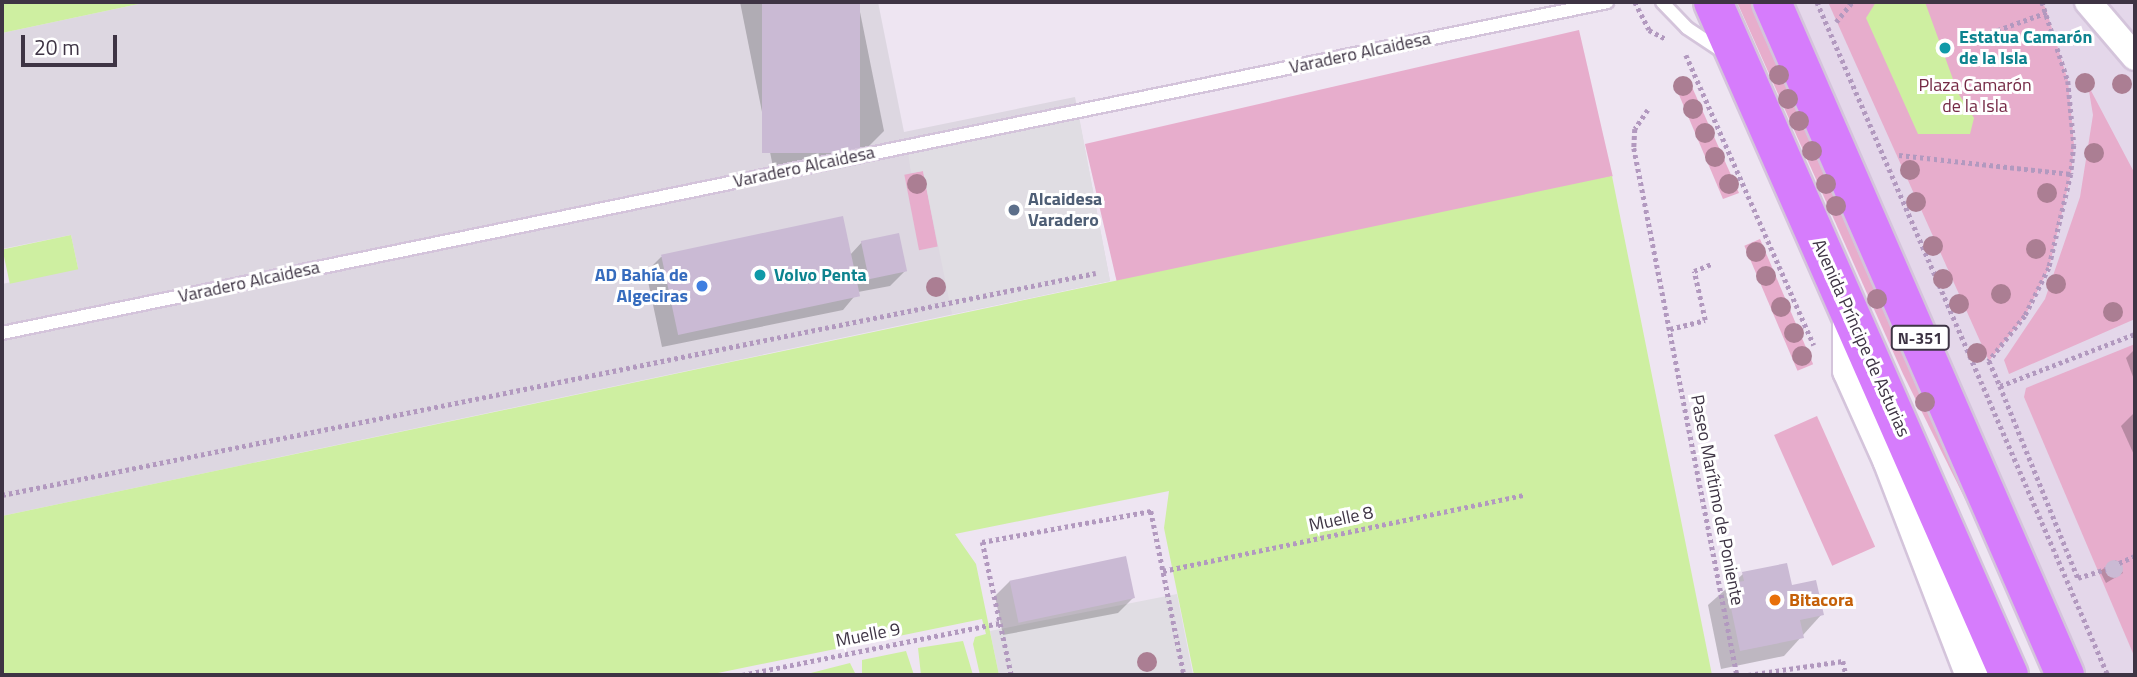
<!DOCTYPE html>
<html>
<head>
<meta charset="utf-8">
<style>
  body { margin:0 }
  #map { position:relative; width:2137px; height:677px; overflow:hidden; background:#eee5f2; font-family:"Titillium Web",sans-serif }
  div>[style] { position:absolute }
  .residential>* { inset:0; background:#e4d7ea }
  .industrial>* { inset:0; background:#ddd7e1 }
  .green>* { inset:0; background:#e7adcc; transform-origin:0 0 }
  .parking>* { inset:0; background:#e0dde3 }
  .water>* { inset:0; background:#ceefa1; transform-origin:0 0 }
  .pier>* { inset:0; background:#eee5f2 }
  .shadow>* { inset:0; background:#0003 }
  .building>* { inset:0; background:#cabad4; transform-origin:0 0 }
  .round { border-radius:50% }
  .path>* { height:4.5px; margin-top:-2.25px; transform-origin:0; background:repeating-linear-gradient(90deg,#b299bf 0 3.5px,transparent 0 7px) }
  .roads { filter:drop-shadow(2px 0 #d4c4db) drop-shadow(-2px 0 #d4c4db) drop-shadow(0 2px #d4c4db) drop-shadow(0 -2px #d4c4db) }
  .service>* { height:12px; margin:-6px; padding:0 6px; transform-origin:6px; border-radius:6px; background:#fff }
  .minor>* { height:26px; margin:-13px; padding:0 13px; transform-origin:13px; border-radius:13px; background:#fff }
  .tertiary>* { height:33px; margin:-16.5px; padding:0 16.5px; transform-origin:16.5px; border-radius:16.5px; background:#fff }
  .trunk>* { height:38px; margin:-19px; padding:0 19px; transform-origin:19px; border-radius:19px; background:#d67cfc }
  .trees>* { width:20px; height:20px; margin:-10px; border-radius:50%; background:#ab7e93 }
  .dots>* { width:19px; height:19px; translate:-50% -50%; box-sizing:border-box; border:4px solid #fff; border-radius:50% }
  span { translate:-50% -50%; white-space:nowrap; text-align:center; line-height:1.15; -webkit-text-stroke:6px #fff; paint-order:stroke }
  .shield-label span { padding:2px 5px; background:#fff; border:2px solid; border-radius:5px; -webkit-text-stroke-width:0 }
  .shield-label { font-size:16px; color:#3e3444; font-weight:700 }
  .culture-label { font-size:18px; color:#0d838f; font-weight:700 }
  .left { translate:0 -50%; text-align:left }
  .street-label { font-size:18px; color:#3e3444 }
  .park-label { font-size:18px; color:#752945 }
  .service-label { font-size:18px; color:#4e5e75; font-weight:700 }
  .shop-label { font-size:18px; color:#366cbe; font-weight:700 }
  .right { translate:-100% -50%; text-align:right }
  .food-label { font-size:18px; color:#c56008; font-weight:700 }
  .frame { position:absolute; inset:0; border:4px solid #3e3444; pointer-events:none }
  .scale { position:absolute; left:21px; top:35px; width:96px; height:32px; box-sizing:border-box; border:4px solid #3e3444; border-top:0; padding-left:9px; font-size:21px; line-height:24px; white-space:nowrap; color:#3e3444; -webkit-text-stroke:5px #fff; paint-order:stroke }
</style>
</head>
<body>
<div id="map">
  <div class="residential">
    <i style="clip-path:polygon(1772px 2px,2135px 2px,2135px 675px,2065px 675px)"></i>
  </div>
  <div class="industrial">
    <i style="clip-path:polygon(148px 2px,878px 2px,904px 132px,1075px 97px,1110px 281px,2px 516px,2px 284px,78px 268px,71px 235px,2px 249px,2px 33px)"></i>
  </div>
  <div class="green">
    <i style="clip-path:polygon(1737px 2px,1756px 2px,1986px 541px,1903px 374px)"></i>
    <i style="clip-path:polygon(1828px 2px,2042px 2px,2046px 9px,2068px 81px,2074px 145px,2071px 174px,2049px 268px,2025px 316px,1989px 361px)"></i>
    <i style="left:1579px;top:30px;width:150px;height:507px;rotate:77deg"></i>
    <i style="clip-path:polygon(1688px 78px,1739px 193px,1723px 199px,1674px 83px)"></i>
    <i style="clip-path:polygon(2088px 85px,2135px 174px,2135px 319px,2009px 374px,2004px 360px,2045px 299px,2080px 197px,2093px 115px)"></i>
    <i style="left:923px;top:171px;width:77px;height:19px;rotate:79deg"></i>
    <i style="left:1760px;top:239px;width:136px;height:17px;rotate:67deg"></i>
    <i style="clip-path:polygon(2135px 344px,2135px 658px,2024px 397px,2026px 388px)"></i>
    <i style="left:1817px;top:416px;width:143px;height:47px;rotate:66deg"></i>
  </div>
  <div class="parking">
    <i style="clip-path:polygon(1078px 111px,1110px 281px,952px 314px,923px 171px,911px 173px,907px 146px)"></i>
    <i style="clip-path:polygon(1177px 594px,1193px 675px,999px 675px,990px 631px)"></i>
  </div>
  <div class="water">
    <i style="clip-path:polygon(2px 2px,148px 2px,2px 33px)"></i>
    <i style="clip-path:polygon(1876px 2px,1925px 2px,1958px 93px,1974px 118px,1970px 134px,1918px 134px,1866px 18px)"></i>
    <i style="clip-path:polygon(1612px 176px,1712px 675px,1194px 675px,1164px 528px,1169px 491px,955px 534px,976px 564px,999px 675px,2px 675px,2px 516px)"></i>
    <i style="left:71px;top:235px;width:35px;height:70px;rotate:78deg"></i>
  </div>
  <div class="pier">
    <i style="clip-path:polygon(982px 619px,986px 634px,975px 637px,973px 644px,980px 675px,973px 675px,963px 641px,918px 648px,921px 675px,914px 675px,906px 651px,862px 660px,862px 675px,856px 675px,850px 663px,803px 675px,708px 675px)"></i>
  </div>
  <div class="shadow">
    <i style="clip-path:polygon(740px 2px,858px 2px,884px 131px,865px 150px,773px 167px)"></i>
    <i style="clip-path:polygon(862px 242px,905px 271px,890px 286px,858px 292px,843px 310px,662px 347px,646px 272px,661px 257px,850px 255px)"></i>
    <i style="clip-path:polygon(2135px 349px,2135px 382px,2126px 358px)"></i>
    <i style="clip-path:polygon(2135px 412px,2135px 457px,2121px 426px)"></i>
    <i style="clip-path:polygon(2116px 560px,2123px 573px,2106px 583px,2100px 571px)"></i>
    <i style="clip-path:polygon(1743px 574px,1791px 587px,1822px 614px,1784px 656px,1721px 669px,1708px 605px)"></i>
    <i style="clip-path:polygon(1010px 581px,1133px 598px,1118px 613px,1003px 635px,995px 596px)"></i>
  </div>
  <div class="building">
    <i style="left:762px;top:2px;width:98px;height:151px"></i>
    <i style="left:843px;top:216px;width:82px;height:186px;rotate:78deg"></i>
    <i style="left:899px;top:233px;width:39px;height:39px;rotate:78deg"></i>
    <i style="left:1126px;top:556px;width:43px;height:119px;rotate:78deg"></i>
    <i class="round" style="left:2105px;top:560px;width:18px;height:18px"></i>
    <i style="clip-path:polygon(1787px 563px,1792px 585px,1816px 580px,1824px 615px,1800px 620px,1804px 638px,1740px 651px,1726px 584px,1744px 581px,1742px 572px)"></i>
  </div>
  <div class="path">
    <i style="left:1635px;top:2px;width:31px;rotate:63deg"></i>
    <i style="left:1649px;top:30px;width:19px;rotate:28deg"></i>
    <i style="left:1817px;top:2px;width:733px;rotate:66.62deg"></i>
    <i style="left:2042px;top:2px;width:83px;rotate:71.8deg"></i>
    <i style="left:2068px;top:81px;width:64px;rotate:84.6deg"></i>
    <i style="left:2074px;top:145px;width:29px;rotate:96deg"></i>
    <i style="left:2071px;top:174px;width:97px;rotate:103.2deg"></i>
    <i style="left:2049px;top:268px;width:54px;rotate:116.6deg"></i>
    <i style="left:2025px;top:316px;width:58px;rotate:128.7deg"></i>
    <i style="left:1989px;top:361px;width:27px;rotate:66deg"></i>
    <i style="left:2000px;top:386px;width:145px;rotate:-21.1deg"></i>
    <i style="left:1836px;top:22px;width:26px;rotate:-51deg"></i>
    <i style="left:1984px;top:35px;width:68px;rotate:-19.8deg"></i>
    <i style="left:1686px;top:55px;width:317px;rotate:66.2deg"></i>
    <i style="left:1648px;top:110px;width:23px;rotate:124deg"></i>
    <i style="left:1635px;top:129px;width:19px;rotate:93deg"></i>
    <i style="left:1634px;top:148px;width:537px;rotate:78.94deg"></i>
    <i style="left:1899px;top:155px;width:173px;rotate:6.3deg"></i>
    <i style="left:1670px;top:329px;width:36px;rotate:-14deg"></i>
    <i style="left:1705px;top:320px;width:50px;rotate:-102.7deg"></i>
    <i style="left:1694px;top:271px;width:18px;rotate:-22deg"></i>
    <i style="left:2000px;top:386px;width:207px;rotate:67.9deg"></i>
    <i style="left:2078px;top:578px;width:29px;rotate:-18deg"></i>
    <i style="left:2px;top:495px;width:1116px;rotate:-11.47deg"></i>
    <i style="left:2119px;top:563px;width:17px;rotate:-24deg"></i>
    <i style="left:1163px;top:571px;width:369px;rotate:-11.9deg"></i>
    <i style="left:742px;top:675px;width:263px;rotate:-11.4deg"></i>
    <i style="left:1011px;top:675px;width:136px;rotate:-102.3deg"></i>
    <i style="left:982px;top:542px;width:172px;rotate:-10.4deg"></i>
    <i style="left:1151px;top:511px;width:167px;rotate:78.6deg"></i>
    <i style="left:1748px;top:675px;width:96px;rotate:-8.4deg"></i>
    <i style="left:1843px;top:661px;width:14px;rotate:78deg"></i>
  </div>
  <div class="roads">
    <div class="service">
      <i style="left:1662px;top:2px;width:36px;rotate:46deg"></i>
      <i style="left:1687px;top:28px;width:43px;rotate:33.7deg"></i>
      <i style="left:2px;top:333px;width:1639px;rotate:-11.65deg"></i>
    </div>
    <div class="minor">
      <i style="left:2088px;top:2px;width:72px;rotate:49.5deg"></i>
    </div>
    <div class="tertiary">
      <i style="left:1849px;top:310px;width:60px;rotate:90deg"></i>
      <i style="left:1849px;top:370px;width:98px;rotate:65.8deg"></i>
      <i style="left:1889px;top:459px;width:231px;rotate:69deg"></i>
    </div>
    <div class="trunk">
      <i style="left:1713px;top:2px;width:735px;rotate:66.26deg"></i>
      <i style="left:1772px;top:2px;width:734px;rotate:66.47deg"></i>
    </div>
  </div>
  <div class="trees">
    <i style="left:1779px;top:75px"></i>
    <i style="left:2085px;top:83px"></i>
    <i style="left:2122px;top:84px"></i>
    <i style="left:1683px;top:86px"></i>
    <i style="left:1788px;top:99px"></i>
    <i style="left:1693px;top:109px"></i>
    <i style="left:1799px;top:121px"></i>
    <i style="left:1705px;top:133px"></i>
    <i style="left:1812px;top:151px"></i>
    <i style="left:2094px;top:153px"></i>
    <i style="left:1715px;top:157px"></i>
    <i style="left:1910px;top:170px"></i>
    <i style="left:917px;top:184px"></i>
    <i style="left:1729px;top:184px"></i>
    <i style="left:1826px;top:184px"></i>
    <i style="left:2047px;top:193px"></i>
    <i style="left:1916px;top:202px"></i>
    <i style="left:1836px;top:206px"></i>
    <i style="left:1933px;top:246px"></i>
    <i style="left:2036px;top:249px"></i>
    <i style="left:1756px;top:252px"></i>
    <i style="left:1766px;top:276px"></i>
    <i style="left:1943px;top:279px"></i>
    <i style="left:2056px;top:284px"></i>
    <i style="left:936px;top:287px"></i>
    <i style="left:2001px;top:294px"></i>
    <i style="left:1877px;top:299px"></i>
    <i style="left:1959px;top:304px"></i>
    <i style="left:1781px;top:307px"></i>
    <i style="left:2113px;top:312px"></i>
    <i style="left:1794px;top:333px"></i>
    <i style="left:1977px;top:353px"></i>
    <i style="left:1802px;top:356px"></i>
    <i style="left:1925px;top:402px"></i>
    <i style="left:1147px;top:662px"></i>
  </div>
  <div class="dots">
    <i style="left:1945px;top:48px;background:#0f9aa8"></i>
    <i style="left:1014px;top:210px;background:#5c6f8a"></i>
    <i style="left:760px;top:275px;background:#0f9aa8"></i>
    <i style="left:702px;top:286px;background:#3f7fe0"></i>
    <i style="left:1775px;top:600px;background:#e8710a"></i>
  </div>
  <div class="shield-label">
    <span style="left:1920px;top:338px">N-351</span>
  </div>
  <div class="culture-label">
    <span class="left" style="left:1959px;top:48px">Estatua Camarón<br>de la Isla</span>
    <span class="left" style="left:774px;top:275px">Volvo Penta</span>
  </div>
  <div class="street-label">
    <span style="left:1360px;top:53px;rotate:-12deg">Varadero Alcaidesa</span>
    <span style="left:804px;top:167px;rotate:-12deg">Varadero Alcaidesa</span>
    <span style="left:249px;top:282px;rotate:-12deg">Varadero Alcaidesa</span>
    <span style="left:1861px;top:338px;rotate:66deg">Avenida Príncipe de Asturias</span>
    <span style="left:1717px;top:500px;rotate:79deg">Paseo Marítimo de Poniente</span>
    <span style="left:1341px;top:519px;rotate:-12deg">Muelle 8</span>
    <span style="left:868px;top:635px;rotate:-11deg">Muelle 9</span>
  </div>
  <div class="park-label">
    <span style="left:1975px;top:96px">Plaza Camarón<br>de la Isla</span>
  </div>
  <div class="service-label">
    <span class="left" style="left:1028px;top:210px">Alcaidesa<br>Varadero</span>
  </div>
  <div class="shop-label">
    <span class="right" style="left:688px;top:286px">AD Bahía de<br>Algeciras</span>
  </div>
  <div class="food-label">
    <span class="left" style="left:1789px;top:600px">Bitacora</span>
  </div>
  <div class="frame"></div>
  <div class="scale">20 m</div>
</div>
</body>
</html>
